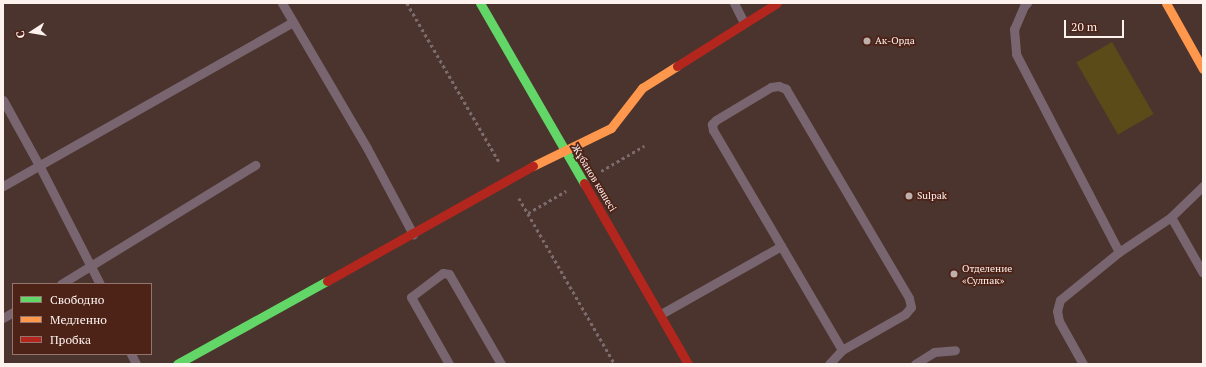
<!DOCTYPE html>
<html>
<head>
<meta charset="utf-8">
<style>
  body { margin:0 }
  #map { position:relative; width:1206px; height:367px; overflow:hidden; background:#4b342e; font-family:"PT Serif",serif }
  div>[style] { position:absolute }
  .green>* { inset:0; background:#5a4b18; transform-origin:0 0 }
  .path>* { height:2.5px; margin-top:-1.25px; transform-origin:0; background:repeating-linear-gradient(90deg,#7d6c6f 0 3px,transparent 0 6px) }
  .lane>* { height:9px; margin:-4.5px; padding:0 4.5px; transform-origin:4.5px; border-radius:4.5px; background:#796570 }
  .fast>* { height:9px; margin:-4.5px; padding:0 4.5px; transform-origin:4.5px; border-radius:4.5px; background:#63d668 }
  .slow>* { height:9px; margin:-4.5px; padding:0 4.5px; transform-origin:4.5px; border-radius:4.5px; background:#ff974d }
  .jam>* { height:9px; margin:-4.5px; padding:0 4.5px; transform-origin:4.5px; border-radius:4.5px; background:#b3261e }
  .dots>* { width:11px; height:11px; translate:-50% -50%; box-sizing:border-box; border:2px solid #4d2217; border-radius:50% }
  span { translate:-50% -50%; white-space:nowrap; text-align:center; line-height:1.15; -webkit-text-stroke:3.5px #4d2217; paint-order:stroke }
  .poi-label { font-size:10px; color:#fef2ef }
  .left { translate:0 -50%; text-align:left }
  .street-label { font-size:10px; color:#fef2ef }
  .frame { position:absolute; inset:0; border:4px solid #fef2ef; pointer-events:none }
  .legend { position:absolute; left:12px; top:283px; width:140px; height:72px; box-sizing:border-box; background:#4d2217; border:1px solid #94756d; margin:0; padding:5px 7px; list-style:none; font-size:12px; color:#fef2ef }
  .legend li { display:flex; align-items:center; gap:8px; height:20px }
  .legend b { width:20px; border:1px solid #94756d }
  .north { position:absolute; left:12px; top:12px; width:40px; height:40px; -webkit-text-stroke:3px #4d2217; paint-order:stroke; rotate:258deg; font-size:11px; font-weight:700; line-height:16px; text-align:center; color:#fef2ef }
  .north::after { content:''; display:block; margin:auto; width:14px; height:18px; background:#fef2ef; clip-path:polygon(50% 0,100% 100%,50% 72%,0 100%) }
  .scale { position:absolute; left:1064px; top:20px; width:60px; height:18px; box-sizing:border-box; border:2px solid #fef2ef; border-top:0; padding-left:5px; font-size:12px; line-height:14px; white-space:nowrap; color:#fef2ef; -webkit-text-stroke:3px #4d2217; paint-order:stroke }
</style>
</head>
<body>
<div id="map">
  <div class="green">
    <i style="left:1112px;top:42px;width:83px;height:41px;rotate:60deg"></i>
  </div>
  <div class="path">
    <i style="left:407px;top:3px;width:184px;rotate:59.9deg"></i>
    <i style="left:601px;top:171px;width:50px;rotate:-30.2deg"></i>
    <i style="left:519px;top:198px;width:192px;rotate:60deg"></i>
    <i style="left:528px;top:213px;width:44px;rotate:-30.1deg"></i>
  </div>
  <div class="lane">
    <i style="left:282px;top:3px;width:168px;rotate:59.6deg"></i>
    <i style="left:367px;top:148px;width:98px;rotate:61.9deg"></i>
    <i style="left:734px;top:3px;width:22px;rotate:63deg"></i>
    <i style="left:1027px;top:3px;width:4px;rotate:135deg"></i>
    <i style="left:1024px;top:6px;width:25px;rotate:113deg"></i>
    <i style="left:1014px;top:29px;width:25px;rotate:85deg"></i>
    <i style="left:1016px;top:54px;width:223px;rotate:62.5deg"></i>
    <i style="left:3px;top:100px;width:77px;rotate:61.1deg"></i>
    <i style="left:40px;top:167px;width:131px;rotate:62.9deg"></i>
    <i style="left:3px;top:186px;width:333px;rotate:-29.5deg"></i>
    <i style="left:1171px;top:217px;width:64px;rotate:60.3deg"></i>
    <i style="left:61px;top:284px;width:228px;rotate:-31.5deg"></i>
    <i style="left:661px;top:314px;width:138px;rotate:-29.5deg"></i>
    <i style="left:3px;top:318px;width:12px;rotate:-31deg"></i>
    <i style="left:131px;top:354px;width:11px;rotate:63deg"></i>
    <i style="left:449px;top:364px;width:77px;rotate:-119.6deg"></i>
    <i style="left:411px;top:297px;width:40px;rotate:-37deg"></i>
    <i style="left:443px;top:273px;width:6px;rotate:9deg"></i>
    <i style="left:449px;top:274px;width:104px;rotate:60deg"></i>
    <i style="left:829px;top:364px;width:19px;rotate:-47deg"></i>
    <i style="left:842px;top:350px;width:73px;rotate:-29.7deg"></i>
    <i style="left:905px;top:314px;width:9px;rotate:-49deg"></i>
    <i style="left:911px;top:307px;width:9px;rotate:-103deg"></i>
    <i style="left:909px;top:298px;width:243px;rotate:-120.5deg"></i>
    <i style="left:786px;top:89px;width:8px;rotate:-157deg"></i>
    <i style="left:779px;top:86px;width:8px;rotate:173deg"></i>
    <i style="left:771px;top:87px;width:64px;rotate:149deg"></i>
    <i style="left:716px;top:120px;width:6px;rotate:135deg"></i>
    <i style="left:712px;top:124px;width:6px;rotate:81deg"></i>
    <i style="left:713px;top:130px;width:255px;rotate:59.6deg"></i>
    <i style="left:915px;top:364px;width:22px;rotate:-32deg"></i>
    <i style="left:934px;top:352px;width:21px;rotate:-5deg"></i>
    <i style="left:1083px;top:364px;width:49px;rotate:-119.2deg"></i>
    <i style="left:1059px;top:321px;width:10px;rotate:-101deg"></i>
    <i style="left:1057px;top:311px;width:11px;rotate:-75deg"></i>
    <i style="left:1060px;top:300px;width:76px;rotate:-39.1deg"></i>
    <i style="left:1119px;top:252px;width:63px;rotate:-33.9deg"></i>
    <i style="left:1171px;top:217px;width:45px;rotate:-44.1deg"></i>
  </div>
  <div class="fast">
    <i style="left:480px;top:3px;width:208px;rotate:60deg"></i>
    <i style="left:177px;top:364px;width:171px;rotate:-29deg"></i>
  </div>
  <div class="slow">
    <i style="left:1166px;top:3px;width:76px;rotate:60.7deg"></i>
    <i style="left:533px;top:166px;width:87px;rotate:-26deg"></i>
    <i style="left:611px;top:128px;width:51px;rotate:-52.2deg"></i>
    <i style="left:642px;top:88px;width:41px;rotate:-32.2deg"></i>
  </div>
  <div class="jam">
    <i style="left:677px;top:66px;width:118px;rotate:-32.2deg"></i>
    <i style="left:584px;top:183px;width:209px;rotate:60.1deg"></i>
    <i style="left:327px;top:281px;width:236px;rotate:-29.2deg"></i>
  </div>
  <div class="dots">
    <i style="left:867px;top:41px;background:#bfb0ab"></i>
    <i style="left:909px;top:196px;background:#bfb0ab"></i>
    <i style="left:954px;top:274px;background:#bfb0ab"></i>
  </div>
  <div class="poi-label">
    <span class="left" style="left:875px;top:41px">Ак-Орда</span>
    <span class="left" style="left:917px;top:196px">Sulpak</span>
    <span class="left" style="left:962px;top:274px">Отделение<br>«Сулпак»</span>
  </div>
  <div class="street-label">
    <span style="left:594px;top:178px;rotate:59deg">Жұбанов көшесі</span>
  </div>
  <div class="frame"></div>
  <ul class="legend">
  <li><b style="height:5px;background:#63d668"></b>Свободно</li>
  <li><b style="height:5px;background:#ff974d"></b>Медленно</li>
  <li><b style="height:5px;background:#b3261e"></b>Пробка</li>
  </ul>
  <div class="north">С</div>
  <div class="scale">20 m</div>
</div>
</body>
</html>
